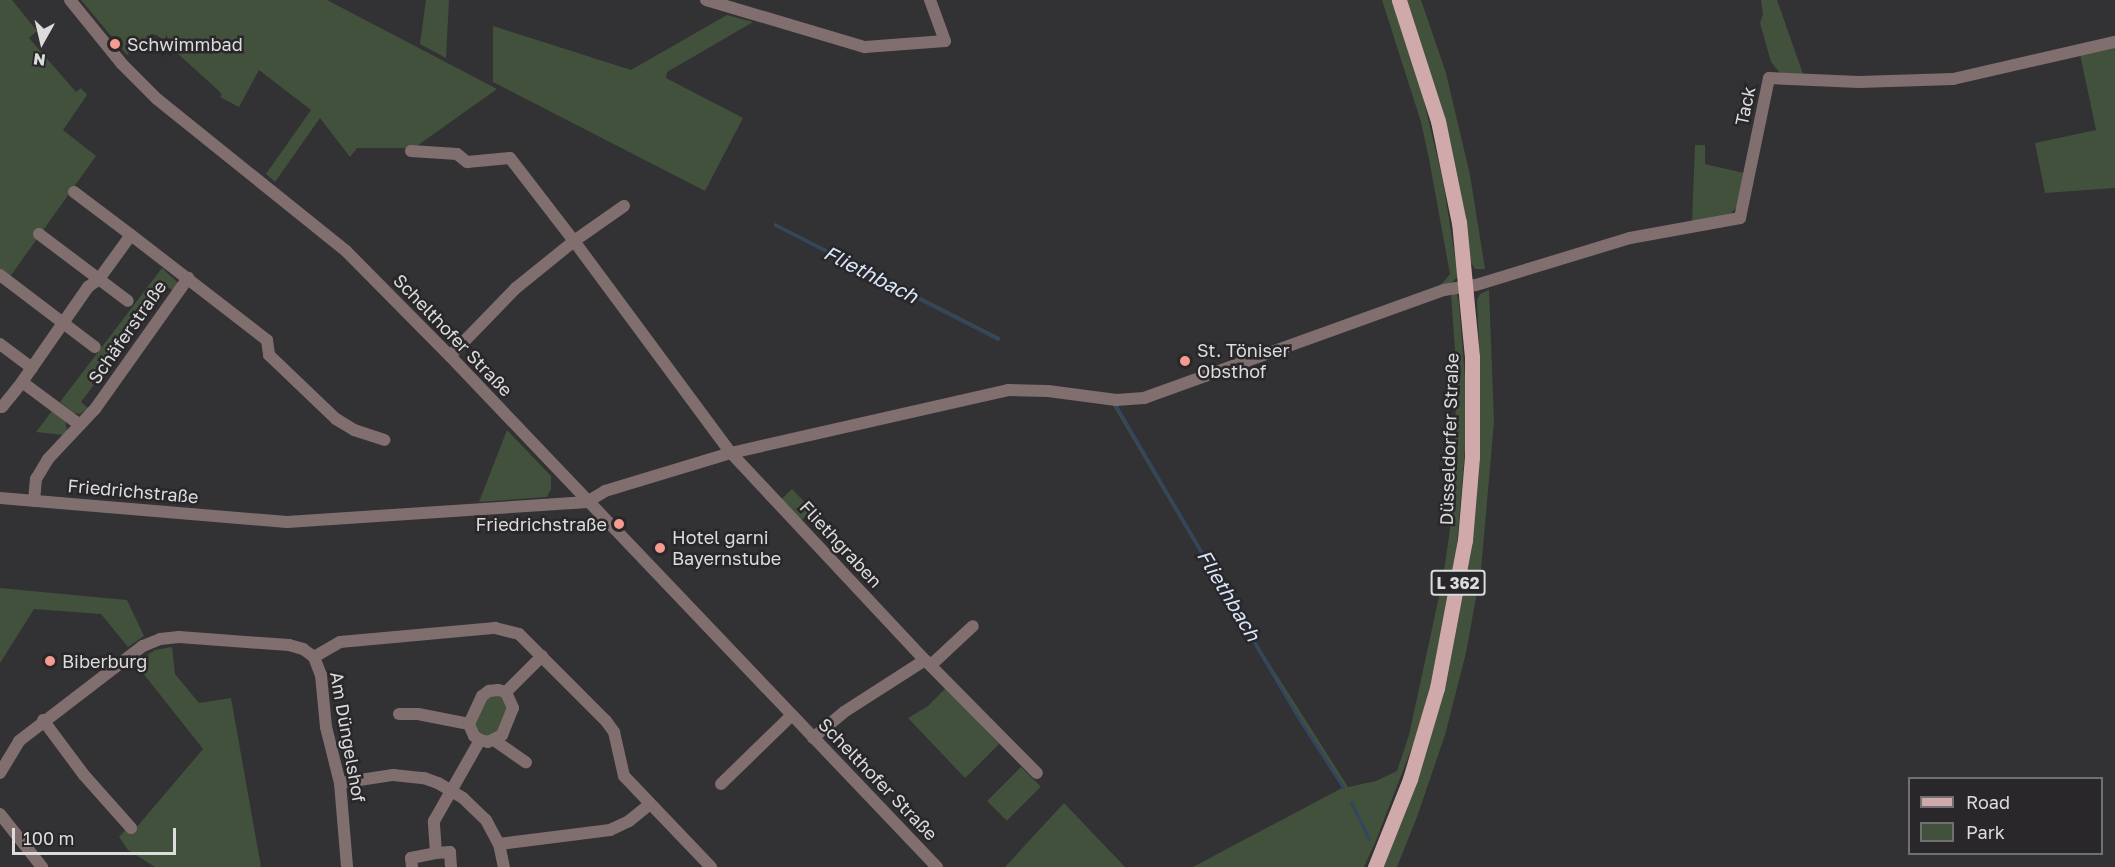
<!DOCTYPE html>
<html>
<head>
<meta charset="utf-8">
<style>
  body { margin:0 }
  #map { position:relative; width:2115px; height:867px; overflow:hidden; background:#323134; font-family:"Golos Text",sans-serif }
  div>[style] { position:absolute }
  .green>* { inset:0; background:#42513b; transform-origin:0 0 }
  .stream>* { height:3px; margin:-1.5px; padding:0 1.5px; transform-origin:1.5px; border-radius:1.5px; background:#334661 }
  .minor>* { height:12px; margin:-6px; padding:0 6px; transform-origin:6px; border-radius:6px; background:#816e6f }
  .primary>* { height:15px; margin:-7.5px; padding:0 7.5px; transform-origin:7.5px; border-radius:7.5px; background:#d0aaab }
  .dots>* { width:16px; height:16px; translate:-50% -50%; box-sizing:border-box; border:3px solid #29272a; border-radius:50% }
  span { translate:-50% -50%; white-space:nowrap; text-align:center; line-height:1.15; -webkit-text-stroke:5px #29272a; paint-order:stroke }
  .shield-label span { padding:2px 4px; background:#29272a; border:2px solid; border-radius:4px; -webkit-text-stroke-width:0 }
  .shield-label { font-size:16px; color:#dcdcdd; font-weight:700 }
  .poi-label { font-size:18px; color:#dcdcdd }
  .left { translate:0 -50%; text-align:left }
  .right { translate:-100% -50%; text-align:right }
  .street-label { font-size:18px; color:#dcdcdd }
  .water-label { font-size:20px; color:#d7e6fb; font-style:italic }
  .legend { position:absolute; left:1908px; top:777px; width:195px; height:78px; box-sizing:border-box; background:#29272a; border:2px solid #716f72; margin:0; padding:8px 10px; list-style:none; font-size:18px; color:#dcdcdd }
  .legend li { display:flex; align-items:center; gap:12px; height:30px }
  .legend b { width:30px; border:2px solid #716f72 }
  .north { position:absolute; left:12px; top:12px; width:60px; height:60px; -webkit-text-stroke:4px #29272a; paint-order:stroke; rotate:188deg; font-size:16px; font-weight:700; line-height:24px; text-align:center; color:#dcdcdd }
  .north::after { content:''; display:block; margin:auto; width:21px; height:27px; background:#dcdcdd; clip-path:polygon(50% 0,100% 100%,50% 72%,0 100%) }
  .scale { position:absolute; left:12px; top:828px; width:164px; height:27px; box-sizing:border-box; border:3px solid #dcdcdd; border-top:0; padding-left:8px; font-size:18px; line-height:21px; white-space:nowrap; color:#dcdcdd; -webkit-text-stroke:4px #29272a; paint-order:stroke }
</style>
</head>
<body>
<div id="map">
  <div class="green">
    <i style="clip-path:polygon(0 0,12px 0,37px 31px,29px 38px,76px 92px,81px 88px,87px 95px,63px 130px,96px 156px,9px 278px,0 271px)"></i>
    <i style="clip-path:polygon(81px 0,327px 0,497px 89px,414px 148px,357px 148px,350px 157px,320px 118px,275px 182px,266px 174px,311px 110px,259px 70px,239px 107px,220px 97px,222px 95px,218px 90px,157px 35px,151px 34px,127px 55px)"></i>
    <i style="clip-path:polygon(426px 0,449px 0,446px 58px,420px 44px)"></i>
    <i style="clip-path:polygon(1382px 0,1392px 0,1418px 76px,1443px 181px,1458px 276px,1451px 284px,1439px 287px,1450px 274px,1429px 159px,1421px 122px)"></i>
    <i style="clip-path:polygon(1405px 0,1421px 0,1446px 73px,1470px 175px,1485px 269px,1475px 269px,1470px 261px)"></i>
    <i style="clip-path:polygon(1761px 0,1777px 0,1803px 74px,1780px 73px,1771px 62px,1760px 23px,1763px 14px)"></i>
    <i style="clip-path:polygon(727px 15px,753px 22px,667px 72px,666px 78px,743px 118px,705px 191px,493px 82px,493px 26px,631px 70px)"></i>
    <i style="clip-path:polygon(2115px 46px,2115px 188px,2045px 193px,2035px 143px,2096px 130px,2080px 54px)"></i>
    <i style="clip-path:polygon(1695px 145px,1705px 145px,1705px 164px,1744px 173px,1737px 207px,1730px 214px,1692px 222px)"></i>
    <i style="left:775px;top:223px;width:253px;height:3px;rotate:27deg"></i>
    <i style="clip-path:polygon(162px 268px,178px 283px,175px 292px,168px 287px,81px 402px,88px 408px,80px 414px,74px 413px,60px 402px)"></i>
    <i style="clip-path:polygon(1489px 290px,1494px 422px,1481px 570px,1466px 653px,1445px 735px,1417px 817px,1397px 867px,1382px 867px,1441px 697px,1462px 599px,1478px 450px,1480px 372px,1477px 300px,1480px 294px)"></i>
    <i style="clip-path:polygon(1451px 293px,1457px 294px,1459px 303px,1466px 390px,1465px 449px,1456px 556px,1430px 687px,1416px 737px,1375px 843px,1364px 867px,1193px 867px,1342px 788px,1296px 716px,1111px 402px,1115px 402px,1264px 655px,1348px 787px,1376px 781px,1397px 771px,1409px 735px,1443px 578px,1450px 529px,1455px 456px,1456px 365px)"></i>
    <i style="clip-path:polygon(52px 411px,65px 420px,67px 431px,63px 435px,36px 432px)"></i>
    <i style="clip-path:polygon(507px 430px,551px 476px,551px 489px,547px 497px,479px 502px)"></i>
    <i style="left:792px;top:489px;width:29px;height:16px;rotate:46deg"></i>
    <i style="clip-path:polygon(0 588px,127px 600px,144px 636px,128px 647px,101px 614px,34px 609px,0 663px)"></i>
    <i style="clip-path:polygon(172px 647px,175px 674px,199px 703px,231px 698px,261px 867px,155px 867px,128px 850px,119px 837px,132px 822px,136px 828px,203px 749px,135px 663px,155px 650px)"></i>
    <i style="clip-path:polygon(946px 688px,999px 744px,965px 778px,908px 718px,928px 706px)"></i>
    <i style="clip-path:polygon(502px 695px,510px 707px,496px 736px,482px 737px,474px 725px,488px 696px)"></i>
    <i style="left:1021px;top:767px;width:28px;height:48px;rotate:45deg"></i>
    <i style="clip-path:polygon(1064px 803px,1125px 867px,1005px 867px)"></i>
  </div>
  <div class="stream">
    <i style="left:775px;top:225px;width:250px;rotate:27.1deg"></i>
    <i style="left:1115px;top:404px;width:357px;rotate:59.7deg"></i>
    <i style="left:1295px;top:712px;width:89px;rotate:57.4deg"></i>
    <i style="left:1351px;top:802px;width:41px;rotate:64.1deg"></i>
  </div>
  <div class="minor">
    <i style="left:70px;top:0;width:82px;rotate:50.9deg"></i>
    <i style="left:122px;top:64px;width:49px;rotate:45deg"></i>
    <i style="left:157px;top:99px;width:243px;rotate:38.8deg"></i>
    <i style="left:346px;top:251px;width:148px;rotate:45.3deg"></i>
    <i style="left:450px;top:356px;width:706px;rotate:46.38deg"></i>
    <i style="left:706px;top:0;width:166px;rotate:16.5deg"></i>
    <i style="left:865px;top:47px;width:80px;rotate:-4.3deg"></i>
    <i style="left:945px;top:41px;width:44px;rotate:-110.1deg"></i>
    <i style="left:411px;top:151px;width:46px;rotate:3.7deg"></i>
    <i style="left:457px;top:154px;width:13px;rotate:39deg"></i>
    <i style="left:467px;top:162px;width:43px;rotate:-5.3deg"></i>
    <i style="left:510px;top:158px;width:105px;rotate:52.4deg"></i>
    <i style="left:574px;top:241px;width:61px;rotate:-35deg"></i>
    <i style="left:74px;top:192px;width:71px;rotate:37deg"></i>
    <i style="left:39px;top:234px;width:111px;rotate:37deg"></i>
    <i style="left:0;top:275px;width:119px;rotate:37.2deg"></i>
    <i style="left:0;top:344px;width:40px;rotate:37deg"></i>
    <i style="left:450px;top:356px;width:95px;rotate:-45.9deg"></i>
    <i style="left:516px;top:288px;width:75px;rotate:-39deg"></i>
    <i style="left:574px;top:241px;width:264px;rotate:53.5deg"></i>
    <i style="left:731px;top:453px;width:284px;rotate:46.9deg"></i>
    <i style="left:925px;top:660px;width:159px;rotate:45.3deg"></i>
    <i style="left:22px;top:382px;width:72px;rotate:36.6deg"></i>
    <i style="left:0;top:406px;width:2px;rotate:27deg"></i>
    <i style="left:2px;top:407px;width:32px;rotate:-51deg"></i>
    <i style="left:22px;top:382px;width:116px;rotate:-55.2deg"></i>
    <i style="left:88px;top:287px;width:14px;rotate:-36deg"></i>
    <i style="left:99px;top:279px;width:54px;rotate:-54deg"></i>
    <i style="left:131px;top:235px;width:172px;rotate:37.7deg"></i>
    <i style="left:267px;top:340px;width:15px;rotate:82deg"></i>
    <i style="left:269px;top:355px;width:93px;rotate:43.7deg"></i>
    <i style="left:336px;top:419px;width:21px;rotate:31deg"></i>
    <i style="left:354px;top:430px;width:32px;rotate:18deg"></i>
    <i style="left:0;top:498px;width:288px;rotate:4.8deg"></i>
    <i style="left:287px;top:522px;width:301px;rotate:-3.8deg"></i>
    <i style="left:587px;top:502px;width:21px;rotate:-31deg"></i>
    <i style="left:605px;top:491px;width:132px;rotate:-16.8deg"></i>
    <i style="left:731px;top:453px;width:284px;rotate:-12.8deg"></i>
    <i style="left:1008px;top:390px;width:40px;rotate:1.4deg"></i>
    <i style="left:1048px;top:391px;width:69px;rotate:7.5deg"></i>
    <i style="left:1116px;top:400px;width:28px;rotate:-4deg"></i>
    <i style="left:1144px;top:398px;width:319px;rotate:-19.8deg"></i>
    <i style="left:1444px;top:290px;width:32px;rotate:-9deg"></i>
    <i style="left:1476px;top:285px;width:161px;rotate:-17deg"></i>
    <i style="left:1630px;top:238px;width:112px;rotate:-10.3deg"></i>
    <i style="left:1740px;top:218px;width:143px;rotate:-78.3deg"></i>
    <i style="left:1769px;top:78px;width:90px;rotate:2.5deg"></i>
    <i style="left:1859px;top:82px;width:94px;rotate:-1.8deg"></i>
    <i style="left:1953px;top:79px;width:166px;rotate:-12.9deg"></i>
    <i style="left:34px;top:501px;width:22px;rotate:-85deg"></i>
    <i style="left:36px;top:479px;width:23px;rotate:-59deg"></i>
    <i style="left:48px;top:459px;width:69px;rotate:-46.8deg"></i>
    <i style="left:95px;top:409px;width:161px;rotate:-54.6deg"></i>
    <i style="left:314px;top:657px;width:30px;rotate:-30deg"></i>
    <i style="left:340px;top:642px;width:156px;rotate:-5.2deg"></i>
    <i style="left:495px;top:628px;width:25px;rotate:14deg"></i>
    <i style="left:519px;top:634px;width:123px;rotate:45deg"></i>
    <i style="left:606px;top:721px;width:14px;rotate:54deg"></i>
    <i style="left:614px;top:732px;width:45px;rotate:77.2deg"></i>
    <i style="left:624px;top:776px;width:126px;rotate:46.3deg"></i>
    <i style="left:931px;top:665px;width:57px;rotate:-42.9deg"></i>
    <i style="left:399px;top:714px;width:19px"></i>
    <i style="left:418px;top:714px;width:52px;rotate:11.1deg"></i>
    <i style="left:43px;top:720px;width:69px;rotate:53.3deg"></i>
    <i style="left:84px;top:775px;width:71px;rotate:48.4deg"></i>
    <i style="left:813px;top:738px;width:40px;rotate:-40deg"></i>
    <i style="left:844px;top:712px;width:96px;rotate:-32.7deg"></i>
    <i style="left:480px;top:740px;width:8px;rotate:14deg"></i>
    <i style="left:488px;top:742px;width:16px;rotate:-27deg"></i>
    <i style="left:502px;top:735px;width:29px;rotate:-68deg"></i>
    <i style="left:513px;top:708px;width:17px;rotate:-114deg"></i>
    <i style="left:494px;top:740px;width:39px;rotate:35deg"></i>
    <i style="left:0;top:773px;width:37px;rotate:-59deg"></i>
    <i style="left:19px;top:741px;width:156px;rotate:-37.5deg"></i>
    <i style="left:143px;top:646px;width:18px;rotate:-22deg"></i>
    <i style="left:160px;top:639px;width:19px;rotate:-6deg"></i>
    <i style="left:179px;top:637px;width:110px;rotate:4.2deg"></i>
    <i style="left:289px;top:645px;width:15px;rotate:16deg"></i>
    <i style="left:303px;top:649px;width:14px;rotate:36deg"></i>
    <i style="left:314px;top:657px;width:19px;rotate:69deg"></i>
    <i style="left:321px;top:675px;width:52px;rotate:84.5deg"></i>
    <i style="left:326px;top:727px;width:58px;rotate:76deg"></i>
    <i style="left:340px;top:783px;width:84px;rotate:85.2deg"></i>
    <i style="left:340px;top:783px;width:54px;rotate:-8.6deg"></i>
    <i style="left:393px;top:775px;width:31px;rotate:6deg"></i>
    <i style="left:424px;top:778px;width:15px;rotate:20deg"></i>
    <i style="left:438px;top:783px;width:29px;rotate:31deg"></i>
    <i style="left:463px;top:798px;width:32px;rotate:44deg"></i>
    <i style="left:486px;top:820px;width:27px;rotate:62deg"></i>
    <i style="left:499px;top:844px;width:24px;rotate:78deg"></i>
    <i style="left:721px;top:784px;width:99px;rotate:-44.2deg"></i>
    <i style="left:0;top:814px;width:68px;rotate:51.6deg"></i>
    <i style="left:499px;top:844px;width:112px;rotate:-7.2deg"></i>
    <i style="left:610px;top:830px;width:21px;rotate:-25deg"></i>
    <i style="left:629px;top:821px;width:27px;rotate:-39deg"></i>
    <i style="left:412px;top:867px;width:9px;rotate:-96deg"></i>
    <i style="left:411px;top:858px;width:25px;rotate:-11deg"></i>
    <i style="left:451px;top:867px;width:15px;rotate:-94deg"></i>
    <i style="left:450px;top:852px;width:14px;rotate:176deg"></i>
    <i style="left:436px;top:853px;width:32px;rotate:-94deg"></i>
    <i style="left:434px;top:821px;width:93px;rotate:-60.4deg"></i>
    <i style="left:480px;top:740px;width:7px;rotate:-146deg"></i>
    <i style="left:474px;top:736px;width:13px;rotate:-113deg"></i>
    <i style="left:469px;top:724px;width:31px;rotate:-65deg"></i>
    <i style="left:482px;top:696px;width:9px;rotate:-36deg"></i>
    <i style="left:489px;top:691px;width:9px;rotate:-6deg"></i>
    <i style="left:498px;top:690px;width:8px;rotate:14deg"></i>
    <i style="left:506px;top:692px;width:51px;rotate:-45deg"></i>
  </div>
  <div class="primary">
    <i style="left:1375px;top:867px;width:95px;rotate:-68.3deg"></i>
    <i style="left:1410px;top:779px;width:95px;rotate:-73.5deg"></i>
    <i style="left:1437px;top:688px;width:151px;rotate:-79.3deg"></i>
    <i style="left:1465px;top:540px;width:83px;rotate:-85.2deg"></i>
    <i style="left:1472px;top:457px;width:100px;rotate:-90deg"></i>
    <i style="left:1472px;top:357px;width:135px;rotate:-95.5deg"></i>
    <i style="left:1459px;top:223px;width:104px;rotate:-101.6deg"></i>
    <i style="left:1438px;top:121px;width:127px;rotate:-107.9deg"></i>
  </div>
  <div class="dots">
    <i style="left:115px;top:44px;background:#f59c91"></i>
    <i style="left:1185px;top:361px;background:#f59c91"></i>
    <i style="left:619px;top:524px;background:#f59c91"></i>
    <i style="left:660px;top:548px;background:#f59c91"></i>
    <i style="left:50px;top:661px;background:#f59c91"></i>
  </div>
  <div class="shield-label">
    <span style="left:1458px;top:583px">L 362</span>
  </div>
  <div class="poi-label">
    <span class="left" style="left:127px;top:44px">Schwimmbad</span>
    <span class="left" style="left:1197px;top:361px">St. Töniser<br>Obsthof</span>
    <span class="right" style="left:607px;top:524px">Friedrichstraße</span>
    <span class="left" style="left:672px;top:548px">Hotel garni<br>Bayernstube</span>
    <span class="left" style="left:62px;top:661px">Biberburg</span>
  </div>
  <div class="street-label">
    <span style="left:1745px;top:106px;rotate:-78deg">Tack</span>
    <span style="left:127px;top:332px;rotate:-55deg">Schäferstraße</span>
    <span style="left:453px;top:335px;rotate:46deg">Schelthofer Straße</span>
    <span style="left:1449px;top:439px;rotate:-88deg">Düsseldorfer Straße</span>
    <span style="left:133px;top:491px;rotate:5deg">Friedrichstraße</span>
    <span style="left:841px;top:544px;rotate:47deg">Fliethgraben</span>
    <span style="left:348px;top:737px;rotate:80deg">Am Düngelshof</span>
    <span style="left:878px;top:779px;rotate:46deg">Schelthofer Straße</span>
  </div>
  <div class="water-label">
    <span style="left:871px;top:274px;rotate:27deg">Fliethbach</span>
    <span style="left:1229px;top:595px;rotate:59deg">Fliethbach</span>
  </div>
  <ul class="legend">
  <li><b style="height:8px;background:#d0aaab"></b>Road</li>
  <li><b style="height:16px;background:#42513b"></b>Park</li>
  </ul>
  <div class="north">N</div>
  <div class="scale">100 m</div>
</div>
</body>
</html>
